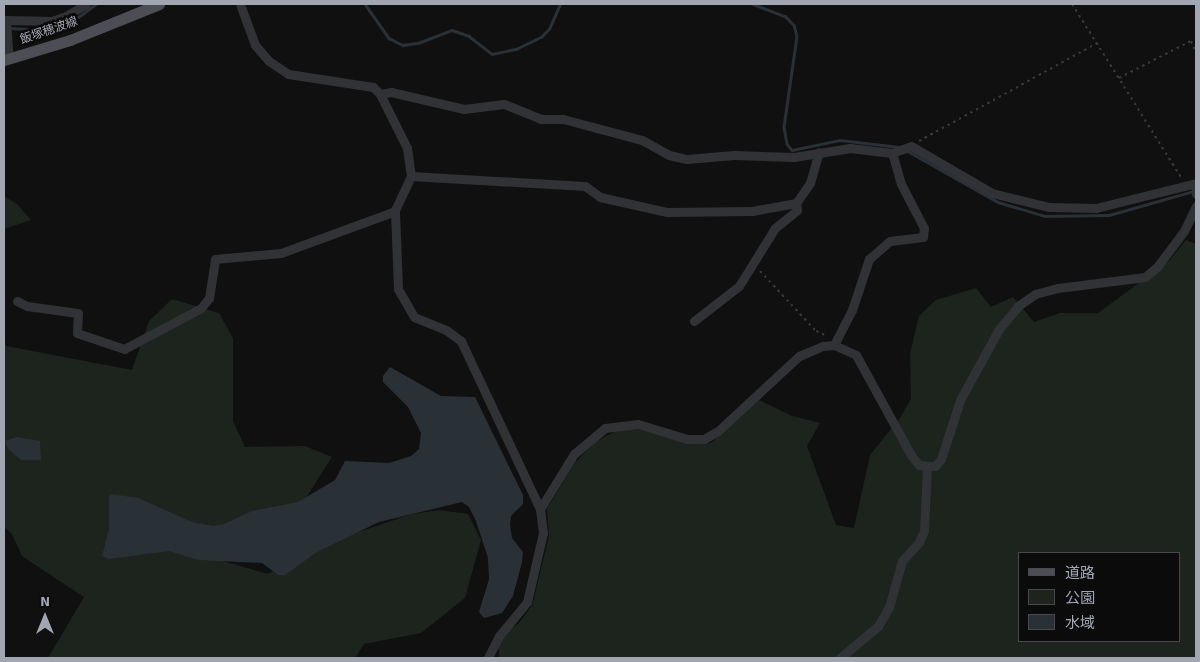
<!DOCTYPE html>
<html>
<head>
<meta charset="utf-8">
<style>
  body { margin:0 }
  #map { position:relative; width:1200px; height:662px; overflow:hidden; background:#101011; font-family:Signika,"Noto Sans JP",sans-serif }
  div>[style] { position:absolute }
  .green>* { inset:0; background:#1c241d }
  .water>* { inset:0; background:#293036 }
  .stream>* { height:2.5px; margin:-1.25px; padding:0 1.25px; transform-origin:1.25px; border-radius:1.25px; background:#293036 }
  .path>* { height:2px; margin-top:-1px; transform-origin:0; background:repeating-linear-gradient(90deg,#37383d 0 2.5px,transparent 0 6.5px) }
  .minor>* { height:9px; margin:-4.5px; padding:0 4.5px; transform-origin:4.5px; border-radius:4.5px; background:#313236 }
  .major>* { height:11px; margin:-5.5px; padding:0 5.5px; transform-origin:5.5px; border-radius:5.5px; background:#4d4e55 }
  span { translate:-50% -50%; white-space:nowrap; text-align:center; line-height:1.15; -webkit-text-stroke:5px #0b0b0c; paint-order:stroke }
  .street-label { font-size:12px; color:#a1a6b2 }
  .frame { position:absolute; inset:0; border:5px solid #a1a6b2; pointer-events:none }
  .legend { position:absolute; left:1018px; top:552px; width:162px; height:90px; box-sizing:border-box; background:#0b0b0c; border:1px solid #47494e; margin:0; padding:6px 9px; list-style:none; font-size:15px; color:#a1a6b2 }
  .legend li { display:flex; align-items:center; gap:10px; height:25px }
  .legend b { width:25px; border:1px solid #47494e }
  .north { position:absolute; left:20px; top:592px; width:50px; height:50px; -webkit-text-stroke:4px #0b0b0c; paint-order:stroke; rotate:0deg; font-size:14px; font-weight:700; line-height:20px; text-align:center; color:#a1a6b2 }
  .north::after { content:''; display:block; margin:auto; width:18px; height:22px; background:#a1a6b2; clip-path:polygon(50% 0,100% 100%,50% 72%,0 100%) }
</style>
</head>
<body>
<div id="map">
  <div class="green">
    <i style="clip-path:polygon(4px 196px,17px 204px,31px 220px,4px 229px)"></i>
    <i style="clip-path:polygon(evenodd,1186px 240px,1196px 244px,1196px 658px,499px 658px,499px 636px,518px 624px,532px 606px,549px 536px,547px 509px,574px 464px,595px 442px,616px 431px,639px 429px,688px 444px,711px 443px,759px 400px,792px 416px,820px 423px,807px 446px,836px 525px,854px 528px,870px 455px,900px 418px,911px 399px,910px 353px,919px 316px,936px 300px,976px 288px,991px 307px,1013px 297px,1034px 322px,1060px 313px,1098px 313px,1169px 261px,1186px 240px,1019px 553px,1179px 553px,1179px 641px,1019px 641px,1019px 553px)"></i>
    <i style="clip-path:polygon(172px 299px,219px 313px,233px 338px,233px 421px,245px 447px,305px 446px,332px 457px,302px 504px,181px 549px,268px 574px,326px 543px,412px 514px,440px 510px,468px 514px,481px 540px,465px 598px,421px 633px,364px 644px,355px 658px,48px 658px,84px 597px,22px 556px,12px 534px,4px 527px,4px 337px,6px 346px,132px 370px,149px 321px)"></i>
  </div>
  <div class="water">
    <i style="clip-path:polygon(390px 367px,441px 396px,475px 397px,523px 495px,523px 504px,511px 516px,510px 524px,512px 538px,523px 552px,522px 562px,513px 596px,502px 613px,484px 618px,479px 612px,489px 579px,488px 558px,476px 521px,469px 507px,462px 502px,379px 522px,317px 552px,285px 575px,278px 575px,262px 563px,199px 560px,169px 551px,109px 559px,102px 556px,109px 529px,109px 496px,112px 494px,138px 498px,192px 522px,213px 526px,224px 524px,252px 511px,298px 502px,335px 480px,345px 461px,389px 463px,411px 456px,419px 449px,421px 433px,408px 407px,383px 382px,383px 376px)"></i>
    <i style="clip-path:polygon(17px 437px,40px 441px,41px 460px,21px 460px,8px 449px,5px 441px)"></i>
  </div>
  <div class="stream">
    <i style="left:199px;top:4px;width:30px"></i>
    <i style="left:365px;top:4px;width:42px;rotate:54.8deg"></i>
    <i style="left:389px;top:38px;width:16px;rotate:27deg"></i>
    <i style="left:403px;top:45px;width:15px;rotate:-8deg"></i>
    <i style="left:418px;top:43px;width:36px;rotate:-21deg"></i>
    <i style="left:452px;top:30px;width:18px;rotate:19deg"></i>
    <i style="left:469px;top:36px;width:29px;rotate:38deg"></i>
    <i style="left:492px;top:54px;width:25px;rotate:-12deg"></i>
    <i style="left:516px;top:49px;width:28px;rotate:-26deg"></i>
    <i style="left:541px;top:37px;width:11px;rotate:-45deg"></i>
    <i style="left:549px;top:29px;width:27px;rotate:-66deg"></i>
    <i style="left:753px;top:4px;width:34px;rotate:21deg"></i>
    <i style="left:785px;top:16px;width:13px;rotate:45deg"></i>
    <i style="left:794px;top:25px;width:11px;rotate:75deg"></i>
    <i style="left:797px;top:36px;width:92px;rotate:98.1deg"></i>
    <i style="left:784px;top:127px;width:17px;rotate:80deg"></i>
    <i style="left:787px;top:144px;width:8px;rotate:50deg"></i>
    <i style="left:792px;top:150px;width:49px;rotate:-11.8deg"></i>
    <i style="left:840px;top:140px;width:59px;rotate:6.8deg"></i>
    <i style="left:8px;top:28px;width:41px;rotate:2.8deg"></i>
    <i style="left:49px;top:30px;width:16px;rotate:-11deg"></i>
    <i style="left:65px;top:27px;width:39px;rotate:-37deg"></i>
    <i style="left:906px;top:150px;width:106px;rotate:29.5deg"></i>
    <i style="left:998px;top:202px;width:49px;rotate:16.6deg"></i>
    <i style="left:1045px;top:216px;width:64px;rotate:-0.9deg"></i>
    <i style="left:1109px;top:215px;width:88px;rotate:-15.8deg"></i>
  </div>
  <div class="path">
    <i style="left:1072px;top:4px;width:204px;rotate:57.8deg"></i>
    <i style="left:1119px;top:78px;width:81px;rotate:-27.2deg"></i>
    <i style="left:1191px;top:41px;width:12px;rotate:66deg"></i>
    <i style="left:919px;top:141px;width:203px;rotate:-28.8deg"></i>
    <i style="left:760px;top:271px;width:82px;rotate:47deg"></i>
    <i style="left:816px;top:331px;width:12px;rotate:24deg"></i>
  </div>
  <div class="minor">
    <i style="left:240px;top:4px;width:44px;rotate:69.9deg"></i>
    <i style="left:255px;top:45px;width:21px;rotate:49deg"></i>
    <i style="left:269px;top:61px;width:23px;rotate:34deg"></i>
    <i style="left:288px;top:74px;width:86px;rotate:8.7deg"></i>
    <i style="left:373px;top:87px;width:10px;rotate:45deg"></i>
    <i style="left:380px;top:94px;width:60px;rotate:63.4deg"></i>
    <i style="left:407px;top:148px;width:28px;rotate:82deg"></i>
    <i style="left:411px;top:176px;width:38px;rotate:115deg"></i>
    <i style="left:395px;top:211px;width:78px;rotate:87.8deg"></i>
    <i style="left:398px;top:289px;width:32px;rotate:60deg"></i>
    <i style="left:414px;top:317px;width:35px;rotate:22deg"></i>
    <i style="left:446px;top:330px;width:19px;rotate:36deg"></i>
    <i style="left:461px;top:341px;width:186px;rotate:64.8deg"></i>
    <i style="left:540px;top:509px;width:24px;rotate:83deg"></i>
    <i style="left:543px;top:533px;width:71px;rotate:103.1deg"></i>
    <i style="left:527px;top:602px;width:44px;rotate:129.5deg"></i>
    <i style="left:499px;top:636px;width:25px;rotate:117deg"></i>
    <i style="left:4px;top:20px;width:2px"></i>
    <i style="left:6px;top:20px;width:39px;rotate:86deg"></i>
    <i style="left:6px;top:20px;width:46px;rotate:1.2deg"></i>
    <i style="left:52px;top:21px;width:15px;rotate:-20deg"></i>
    <i style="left:66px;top:16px;width:23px;rotate:-31deg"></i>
    <i style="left:380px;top:94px;width:11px;rotate:-10deg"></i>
    <i style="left:391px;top:92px;width:75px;rotate:13.1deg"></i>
    <i style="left:464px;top:109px;width:40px;rotate:-7.1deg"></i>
    <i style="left:504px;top:104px;width:40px;rotate:22deg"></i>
    <i style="left:541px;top:119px;width:22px"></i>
    <i style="left:563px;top:119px;width:82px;rotate:14.9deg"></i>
    <i style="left:642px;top:140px;width:31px;rotate:29deg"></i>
    <i style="left:669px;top:155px;width:18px;rotate:13deg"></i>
    <i style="left:687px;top:159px;width:47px;rotate:-4.9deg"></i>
    <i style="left:734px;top:155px;width:60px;rotate:1.9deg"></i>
    <i style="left:794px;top:157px;width:57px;rotate:-9.1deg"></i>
    <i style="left:850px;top:148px;width:42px;rotate:6.8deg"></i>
    <i style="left:892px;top:153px;width:20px;rotate:-20deg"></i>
    <i style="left:911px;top:146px;width:94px;rotate:30.1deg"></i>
    <i style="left:992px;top:193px;width:59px;rotate:13.8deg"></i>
    <i style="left:1049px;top:207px;width:47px;rotate:1.2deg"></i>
    <i style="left:1096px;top:208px;width:103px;rotate:-14deg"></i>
    <i style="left:411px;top:176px;width:174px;rotate:3.3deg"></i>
    <i style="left:585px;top:186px;width:19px;rotate:36deg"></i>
    <i style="left:600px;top:197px;width:69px;rotate:12.6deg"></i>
    <i style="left:667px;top:212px;width:85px;rotate:-0.7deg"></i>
    <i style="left:752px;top:211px;width:45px;rotate:-10.3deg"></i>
    <i style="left:796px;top:203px;width:24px;rotate:-55deg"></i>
    <i style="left:810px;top:183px;width:32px;rotate:-74deg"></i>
    <i style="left:1195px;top:184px;width:10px;rotate:84deg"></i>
    <i style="left:17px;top:301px;width:11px;rotate:27deg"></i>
    <i style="left:27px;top:306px;width:51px;rotate:7.8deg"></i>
    <i style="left:78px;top:313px;width:20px;rotate:93deg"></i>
    <i style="left:77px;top:333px;width:50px;rotate:18.8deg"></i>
    <i style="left:124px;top:349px;width:87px;rotate:-28deg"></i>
    <i style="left:201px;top:308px;width:13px;rotate:-51deg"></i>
    <i style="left:209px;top:298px;width:39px;rotate:-81deg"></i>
    <i style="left:215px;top:259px;width:66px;rotate:-5.2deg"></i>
    <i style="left:281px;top:253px;width:121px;rotate:-20.2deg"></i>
    <i style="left:694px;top:321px;width:57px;rotate:-37.9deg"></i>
    <i style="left:739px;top:286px;width:68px;rotate:-58.2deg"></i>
    <i style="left:775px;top:228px;width:28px;rotate:-39deg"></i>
    <i style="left:797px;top:210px;width:7px;rotate:-98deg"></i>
    <i style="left:834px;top:345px;width:39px;rotate:-63deg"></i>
    <i style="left:852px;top:310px;width:54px;rotate:-71.6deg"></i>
    <i style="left:869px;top:259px;width:28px;rotate:-41deg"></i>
    <i style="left:890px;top:241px;width:33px;rotate:-7deg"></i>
    <i style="left:923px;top:237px;width:9px;rotate:-84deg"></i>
    <i style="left:924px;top:228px;width:50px;rotate:-117.6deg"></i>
    <i style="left:901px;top:184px;width:32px;rotate:-106deg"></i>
    <i style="left:540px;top:509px;width:65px;rotate:-58.3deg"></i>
    <i style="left:574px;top:454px;width:40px;rotate:-40deg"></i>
    <i style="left:605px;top:428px;width:33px;rotate:-7deg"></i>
    <i style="left:638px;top:424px;width:51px;rotate:17deg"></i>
    <i style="left:687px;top:439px;width:17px"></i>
    <i style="left:704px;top:439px;width:16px;rotate:-30deg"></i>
    <i style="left:718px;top:431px;width:110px;rotate:-42.8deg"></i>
    <i style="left:799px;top:356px;width:26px;rotate:-23deg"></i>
    <i style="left:823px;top:346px;width:11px;rotate:-5deg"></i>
    <i style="left:834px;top:345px;width:24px;rotate:24deg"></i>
    <i style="left:856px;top:355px;width:114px;rotate:61.2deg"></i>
    <i style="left:911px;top:455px;width:13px;rotate:51deg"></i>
    <i style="left:919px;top:465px;width:16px;rotate:4deg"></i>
    <i style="left:935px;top:466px;width:9px;rotate:-49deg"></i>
    <i style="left:941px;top:459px;width:62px;rotate:-72.1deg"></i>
    <i style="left:960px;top:400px;width:81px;rotate:-61.2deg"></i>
    <i style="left:999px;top:329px;width:30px;rotate:-50deg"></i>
    <i style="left:1018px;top:306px;width:21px;rotate:-35deg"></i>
    <i style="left:1035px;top:294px;width:24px;rotate:-15deg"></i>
    <i style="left:1058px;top:288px;width:88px;rotate:-7.2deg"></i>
    <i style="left:1145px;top:277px;width:16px;rotate:-40deg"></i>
    <i style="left:1157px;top:267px;width:45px;rotate:-53.1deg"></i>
    <i style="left:1184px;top:231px;width:28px;rotate:-64deg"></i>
    <i style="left:840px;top:658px;width:50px;rotate:-40.1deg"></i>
    <i style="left:878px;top:626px;width:22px;rotate:-60deg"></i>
    <i style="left:889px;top:607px;width:48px;rotate:-74.2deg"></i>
    <i style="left:902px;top:561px;width:25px;rotate:-48deg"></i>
    <i style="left:919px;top:542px;width:12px;rotate:-66deg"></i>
    <i style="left:924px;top:531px;width:63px;rotate:-87.3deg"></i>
  </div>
  <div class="major">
    <i style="left:4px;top:60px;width:69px;rotate:-16.9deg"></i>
    <i style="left:70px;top:40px;width:96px;rotate:-22deg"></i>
  </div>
  <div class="street-label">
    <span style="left:49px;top:31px;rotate:-19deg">飯塚穂波線</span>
  </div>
  <div class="frame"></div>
  <ul class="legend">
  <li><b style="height:6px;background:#4d4e55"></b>道路</li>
  <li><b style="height:14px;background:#1c241d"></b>公園</li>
  <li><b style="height:14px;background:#293036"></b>水域</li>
  </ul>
  <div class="north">N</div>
</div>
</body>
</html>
